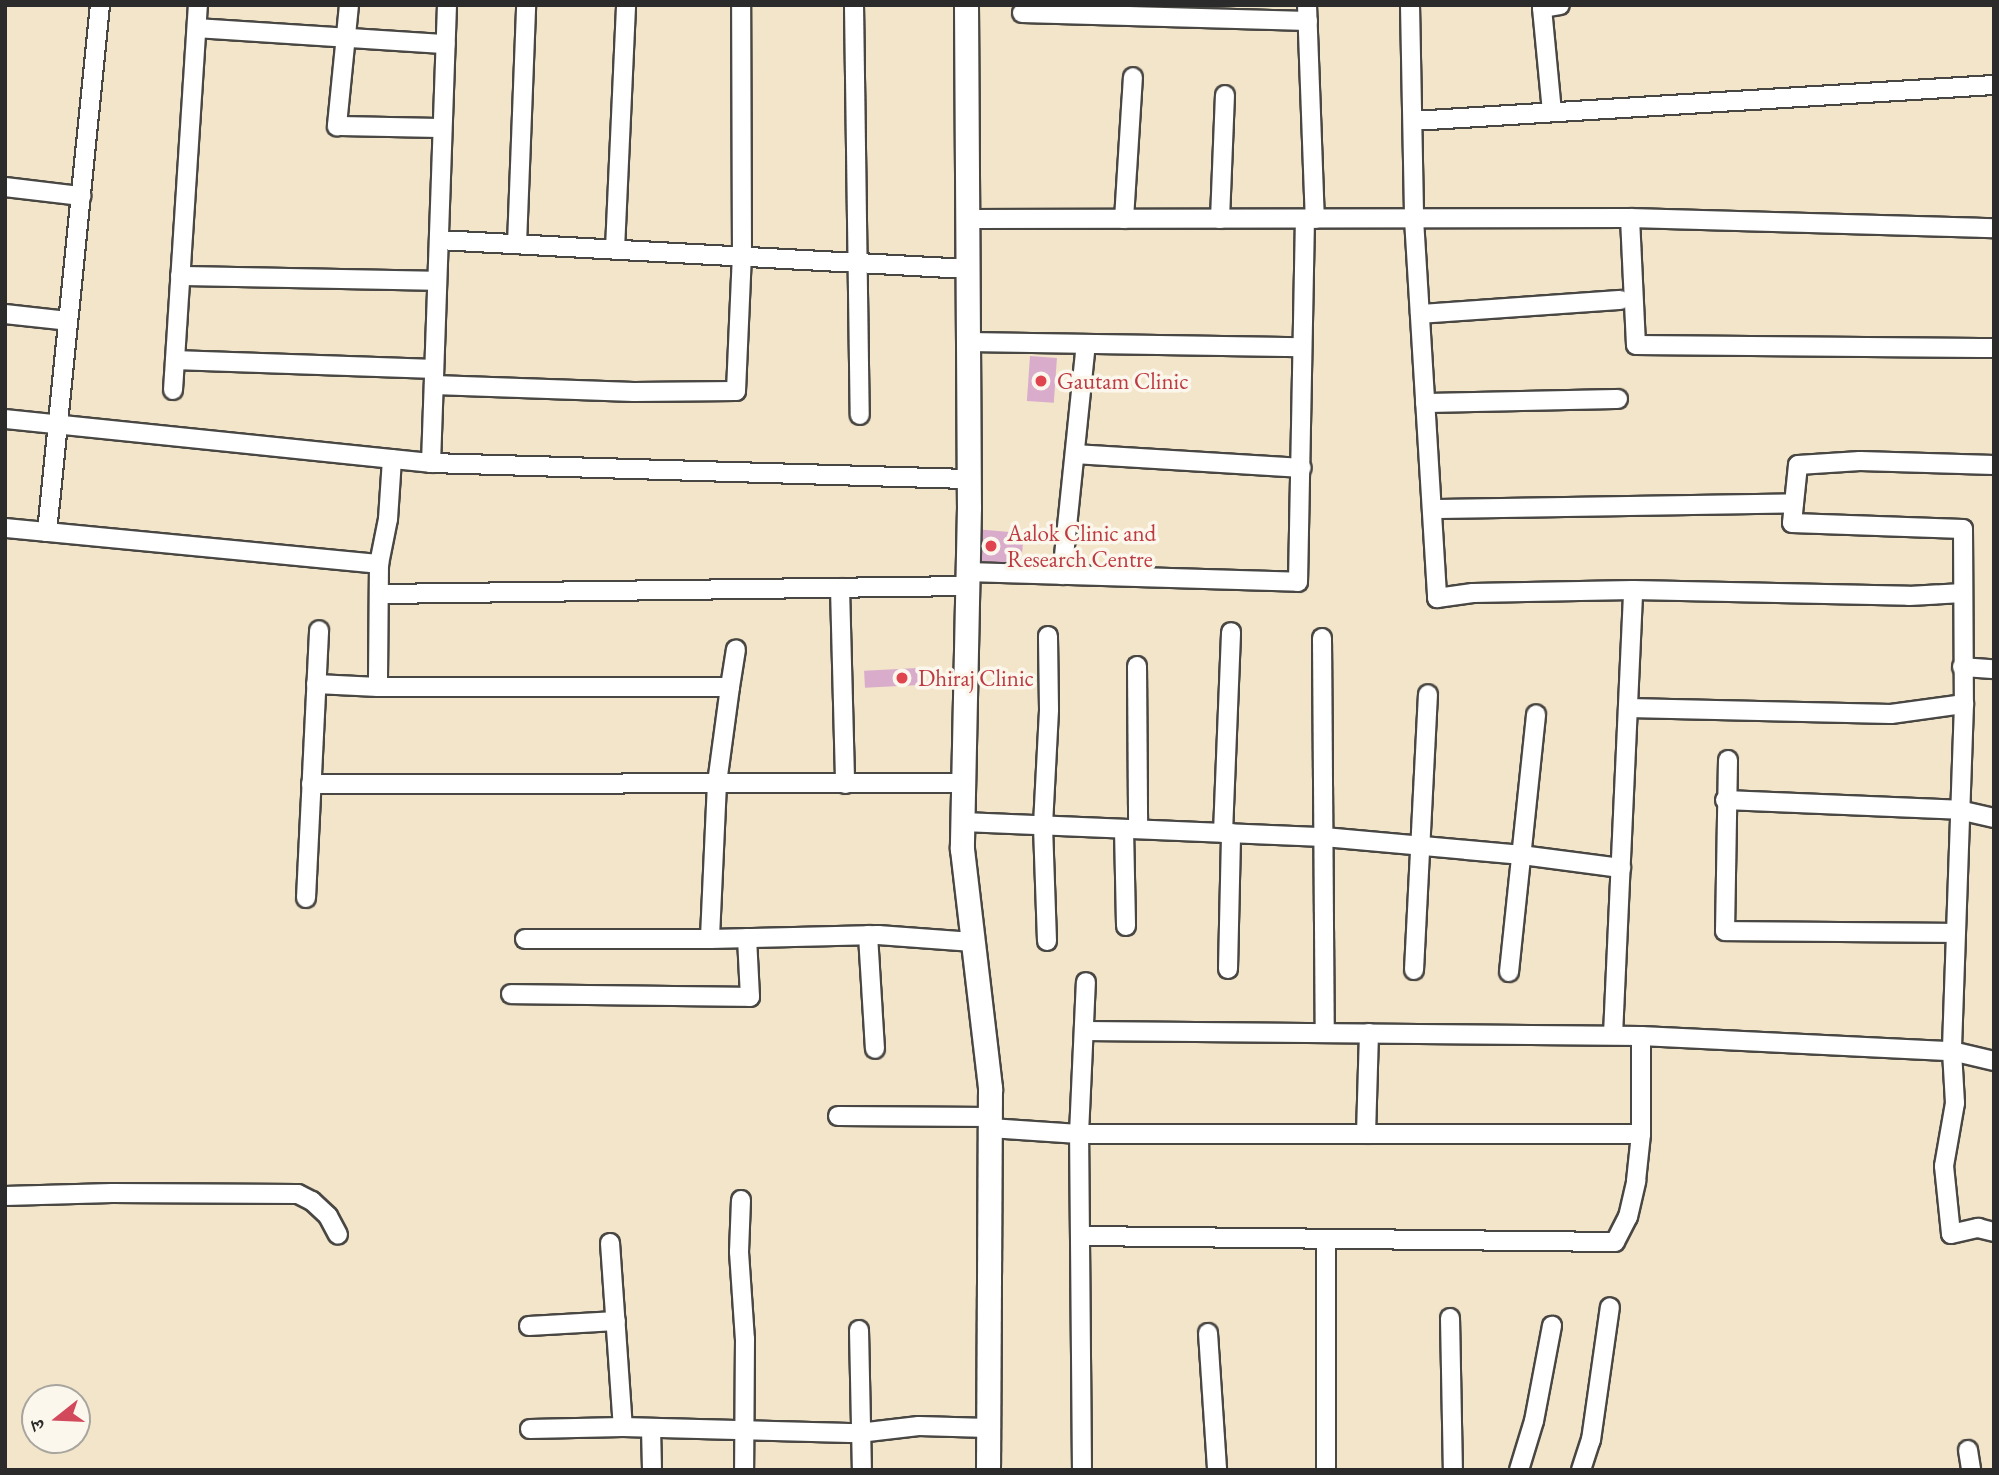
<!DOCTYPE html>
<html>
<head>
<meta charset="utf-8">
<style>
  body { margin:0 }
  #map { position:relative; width:1999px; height:1475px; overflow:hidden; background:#f3e5ca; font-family:"EB Garamond","Noto Serif Devanagari",serif }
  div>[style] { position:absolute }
  .building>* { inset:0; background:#d9accc; transform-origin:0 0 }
  .roads { filter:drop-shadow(2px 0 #494743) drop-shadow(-2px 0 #494743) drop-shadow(0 2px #494743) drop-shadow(0 -2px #494743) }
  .minor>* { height:18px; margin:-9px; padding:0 9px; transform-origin:9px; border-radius:9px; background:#fff }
  .tertiary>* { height:23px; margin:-11.5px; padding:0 11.5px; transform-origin:11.5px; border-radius:11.5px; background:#fff }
  .dots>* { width:19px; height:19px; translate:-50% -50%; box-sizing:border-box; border:4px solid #fbf7ec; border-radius:50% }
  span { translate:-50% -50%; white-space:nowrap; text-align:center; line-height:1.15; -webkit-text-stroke:7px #fbf7ec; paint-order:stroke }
  .health-label { font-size:23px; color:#be3a42 }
  .left { translate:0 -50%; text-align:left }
  .frame { position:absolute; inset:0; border:7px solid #2b2b2b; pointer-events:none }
  .north { position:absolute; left:21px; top:1384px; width:70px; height:70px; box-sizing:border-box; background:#fbf7ec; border:2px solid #a8a59f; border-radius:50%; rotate:252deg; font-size:19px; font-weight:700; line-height:28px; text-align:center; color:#2b2b2b }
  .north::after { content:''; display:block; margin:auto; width:24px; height:32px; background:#d1495b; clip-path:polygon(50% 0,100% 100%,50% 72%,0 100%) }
</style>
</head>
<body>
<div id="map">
  <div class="building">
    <i style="left:1030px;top:356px;width:27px;height:45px;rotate:4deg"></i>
    <i style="left:975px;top:529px;width:49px;height:31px;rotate:5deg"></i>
    <i style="left:918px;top:668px;width:17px;height:54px;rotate:87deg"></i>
  </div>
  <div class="roads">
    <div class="minor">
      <i style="left:349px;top:5px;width:122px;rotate:95.7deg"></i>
      <i style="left:337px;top:126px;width:105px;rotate:1.1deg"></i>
      <i style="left:854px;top:5px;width:410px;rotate:89.2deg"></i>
      <i style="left:1307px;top:5px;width:214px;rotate:87.9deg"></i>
      <i style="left:1410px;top:5px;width:214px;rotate:88.9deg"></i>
      <i style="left:1414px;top:219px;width:380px;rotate:86.5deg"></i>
      <i style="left:1437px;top:598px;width:36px;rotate:-8deg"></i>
      <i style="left:1473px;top:593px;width:160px;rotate:-1.1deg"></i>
      <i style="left:1633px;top:590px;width:276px;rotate:1.2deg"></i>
      <i style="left:1909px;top:596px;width:54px;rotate:-3.2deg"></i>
      <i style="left:1022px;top:13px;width:286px;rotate:1.6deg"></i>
      <i style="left:197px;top:28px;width:249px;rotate:3.7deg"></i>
      <i style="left:1552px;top:112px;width:104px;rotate:-95.5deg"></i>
      <i style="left:1542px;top:8px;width:18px;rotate:-9deg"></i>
      <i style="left:1413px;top:121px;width:582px;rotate:-3.55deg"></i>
      <i style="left:5px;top:187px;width:77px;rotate:6.8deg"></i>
      <i style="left:1630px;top:218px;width:127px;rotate:87.3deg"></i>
      <i style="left:1636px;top:345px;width:358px;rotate:0.5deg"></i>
      <i style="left:967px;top:219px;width:663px;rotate:-0.09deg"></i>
      <i style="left:1630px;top:218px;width:364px;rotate:1.6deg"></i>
      <i style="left:1124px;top:219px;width:142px;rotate:-86.4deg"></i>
      <i style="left:1220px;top:219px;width:124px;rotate:-87.7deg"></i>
      <i style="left:439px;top:240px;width:529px;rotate:3.14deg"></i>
      <i style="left:517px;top:244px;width:239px;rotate:-87.8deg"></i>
      <i style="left:615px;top:249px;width:244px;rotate:-87.4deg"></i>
      <i style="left:180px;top:276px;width:257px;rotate:1.1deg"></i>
      <i style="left:5px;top:314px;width:63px;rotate:6.3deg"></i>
      <i style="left:1420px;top:314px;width:201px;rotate:-4deg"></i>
      <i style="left:968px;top:342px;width:334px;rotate:0.9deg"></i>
      <i style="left:175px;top:360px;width:259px;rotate:2deg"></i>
      <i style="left:434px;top:385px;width:200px;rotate:2deg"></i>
      <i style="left:634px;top:392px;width:102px;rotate:-0.6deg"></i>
      <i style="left:736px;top:391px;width:137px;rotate:-87.5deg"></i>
      <i style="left:742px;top:254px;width:249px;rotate:-90.2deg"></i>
      <i style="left:173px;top:390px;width:386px;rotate:-86.3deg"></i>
      <i style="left:1425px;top:403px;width:193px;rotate:-1.2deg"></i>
      <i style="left:5px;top:419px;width:428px;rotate:5.9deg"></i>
      <i style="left:431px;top:463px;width:537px;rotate:1.71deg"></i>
      <i style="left:1075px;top:454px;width:227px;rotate:3.5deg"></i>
      <i style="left:392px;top:459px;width:60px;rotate:93.8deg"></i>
      <i style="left:388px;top:519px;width:46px;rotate:101.3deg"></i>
      <i style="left:379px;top:564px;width:123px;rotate:90.5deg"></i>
      <i style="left:378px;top:687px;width:352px"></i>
      <i style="left:730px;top:687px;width:97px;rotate:97.7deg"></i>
      <i style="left:717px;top:783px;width:156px;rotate:92.6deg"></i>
      <i style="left:431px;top:463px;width:458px;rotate:-88deg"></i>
      <i style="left:1994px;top:465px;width:134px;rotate:-178.3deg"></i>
      <i style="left:1860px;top:461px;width:62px;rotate:176.3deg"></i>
      <i style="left:1798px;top:465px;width:58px;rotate:95.9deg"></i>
      <i style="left:1792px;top:523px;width:171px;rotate:2deg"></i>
      <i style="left:1963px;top:529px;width:175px;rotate:89.7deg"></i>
      <i style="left:1964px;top:704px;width:347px;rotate:92deg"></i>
      <i style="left:1952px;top:1051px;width:52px;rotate:86.7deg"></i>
      <i style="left:1955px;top:1103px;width:64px;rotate:99.9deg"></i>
      <i style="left:1944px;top:1166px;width:68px;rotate:84.1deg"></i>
      <i style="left:1951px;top:1234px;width:28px;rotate:-13deg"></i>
      <i style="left:1978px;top:1228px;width:16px;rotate:14deg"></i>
      <i style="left:1432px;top:509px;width:362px;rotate:-0.9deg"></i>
      <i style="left:5px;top:528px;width:376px;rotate:5.5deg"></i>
      <i style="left:47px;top:532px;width:530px;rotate:-84.26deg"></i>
      <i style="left:967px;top:572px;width:331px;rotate:1.7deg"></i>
      <i style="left:1298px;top:582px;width:363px;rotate:-88.9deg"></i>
      <i style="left:1062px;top:575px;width:232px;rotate:-84.1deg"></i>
      <i style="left:840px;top:588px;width:196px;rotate:88.5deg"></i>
      <i style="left:381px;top:594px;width:586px;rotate:-0.78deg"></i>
      <i style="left:1322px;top:638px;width:395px;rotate:89.6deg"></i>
      <i style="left:1137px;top:666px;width:163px;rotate:89.6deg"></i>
      <i style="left:1962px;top:667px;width:32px;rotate:4deg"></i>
      <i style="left:316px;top:684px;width:62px;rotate:2.8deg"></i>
      <i style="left:730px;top:687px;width:38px;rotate:-81deg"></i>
      <i style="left:1628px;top:708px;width:263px;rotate:1.3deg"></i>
      <i style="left:1891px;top:714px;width:74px;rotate:-7.8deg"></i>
      <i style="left:1728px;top:760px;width:171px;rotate:91deg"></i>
      <i style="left:1725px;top:931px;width:229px;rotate:0.5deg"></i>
      <i style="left:311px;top:784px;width:653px;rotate:-0.09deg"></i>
      <i style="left:1725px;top:800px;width:234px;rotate:2.4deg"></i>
      <i style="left:1959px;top:810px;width:36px;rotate:13deg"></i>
      <i style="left:963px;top:822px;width:361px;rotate:2.4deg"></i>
      <i style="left:1324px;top:837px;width:199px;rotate:5.2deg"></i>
      <i style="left:1522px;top:855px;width:100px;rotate:7.5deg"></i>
      <i style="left:1124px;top:829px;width:97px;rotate:88.8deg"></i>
      <i style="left:1223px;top:833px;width:201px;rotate:-87.7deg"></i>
      <i style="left:306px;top:898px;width:268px;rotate:-87.2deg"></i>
      <i style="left:868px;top:935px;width:114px;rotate:86.5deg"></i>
      <i style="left:525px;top:939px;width:185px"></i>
      <i style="left:710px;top:939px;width:168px;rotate:-1.4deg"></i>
      <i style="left:878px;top:935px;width:95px;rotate:4.2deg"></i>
      <i style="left:1047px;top:941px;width:116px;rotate:-92deg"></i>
      <i style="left:1043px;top:825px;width:116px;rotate:-87deg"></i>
      <i style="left:1049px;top:709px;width:73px;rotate:-90.8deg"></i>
      <i style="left:1228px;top:969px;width:136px;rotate:-88.7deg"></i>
      <i style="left:1414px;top:970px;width:276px;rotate:-87.1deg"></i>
      <i style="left:1509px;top:972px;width:259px;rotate:-84deg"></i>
      <i style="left:511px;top:994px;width:239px;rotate:0.7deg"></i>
      <i style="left:750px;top:997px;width:59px;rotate:-92.9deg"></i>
      <i style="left:1084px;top:1031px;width:557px;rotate:0.51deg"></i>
      <i style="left:1641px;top:1036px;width:311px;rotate:2.8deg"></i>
      <i style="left:1952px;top:1051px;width:43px;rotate:13.4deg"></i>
      <i style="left:1613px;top:1035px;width:445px;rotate:-87.4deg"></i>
      <i style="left:838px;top:1116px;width:151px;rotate:0.4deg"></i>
      <i style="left:990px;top:1128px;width:89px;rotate:3.9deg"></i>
      <i style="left:1079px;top:1134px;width:562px"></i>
      <i style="left:1366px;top:1134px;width:101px;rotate:-88.3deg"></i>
      <i style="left:5px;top:1196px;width:107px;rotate:-1.6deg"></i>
      <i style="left:112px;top:1193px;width:186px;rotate:0.3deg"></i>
      <i style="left:298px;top:1194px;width:16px;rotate:27deg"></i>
      <i style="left:312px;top:1201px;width:22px;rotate:43deg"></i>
      <i style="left:328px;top:1216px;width:21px;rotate:62deg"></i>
      <i style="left:741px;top:1200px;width:52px;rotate:92.2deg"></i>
      <i style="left:739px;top:1252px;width:87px;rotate:86.1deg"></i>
      <i style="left:745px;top:1339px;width:131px;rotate:90.4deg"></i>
      <i style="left:1080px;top:1236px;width:535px;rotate:0.64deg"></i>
      <i style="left:1615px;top:1242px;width:28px;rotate:-63deg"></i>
      <i style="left:1628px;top:1217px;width:37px;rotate:-77deg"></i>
      <i style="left:1636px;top:1181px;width:47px;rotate:-83.9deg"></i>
      <i style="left:1641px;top:1134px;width:98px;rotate:-90deg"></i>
      <i style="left:610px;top:1243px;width:184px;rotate:86deg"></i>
      <i style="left:1450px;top:1318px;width:152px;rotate:88.9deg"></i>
      <i style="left:529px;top:1326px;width:87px;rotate:-3.3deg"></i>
      <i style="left:859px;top:1330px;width:140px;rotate:88.8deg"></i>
      <i style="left:1208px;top:1333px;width:137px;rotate:86.2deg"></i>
      <i style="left:651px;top:1428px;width:42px;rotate:88.6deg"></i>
      <i style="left:530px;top:1429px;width:93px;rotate:-1.2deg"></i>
      <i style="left:623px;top:1427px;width:236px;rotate:1.5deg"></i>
      <i style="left:859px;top:1433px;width:60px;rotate:-6.7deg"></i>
      <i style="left:919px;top:1426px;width:69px;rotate:1.7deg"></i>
      <i style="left:1968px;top:1450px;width:20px;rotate:81deg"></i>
      <i style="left:1082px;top:1470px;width:336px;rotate:-90.5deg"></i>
      <i style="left:1079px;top:1134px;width:152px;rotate:-87.4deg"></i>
      <i style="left:1326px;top:1470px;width:231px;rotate:-90deg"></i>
      <i style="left:1519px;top:1470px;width:51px;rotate:-73deg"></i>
      <i style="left:1534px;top:1421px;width:97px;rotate:-79.3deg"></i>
      <i style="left:1581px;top:1470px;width:32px;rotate:-72deg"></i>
      <i style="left:1591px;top:1440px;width:134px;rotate:-81.9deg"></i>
    </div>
    <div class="tertiary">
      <i style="left:966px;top:5px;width:502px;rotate:89.66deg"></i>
      <i style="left:969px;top:507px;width:342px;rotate:91.2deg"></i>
      <i style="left:962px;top:849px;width:241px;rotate:83.3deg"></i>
      <i style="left:990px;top:1088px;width:382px;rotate:90.3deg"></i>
    </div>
  </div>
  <div class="dots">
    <i style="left:1041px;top:381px;background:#e0444e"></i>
    <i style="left:991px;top:546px;background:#e0444e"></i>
    <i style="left:902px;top:678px;background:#e0444e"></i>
  </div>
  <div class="health-label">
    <span class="left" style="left:1057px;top:381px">Gautam Clinic</span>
    <span class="left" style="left:1007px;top:546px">Aalok Clinic and<br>Research Centre</span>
    <span class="left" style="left:918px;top:678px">Dhiraj Clinic</span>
  </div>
  <div class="frame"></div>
  <div class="north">उ</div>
</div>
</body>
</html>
